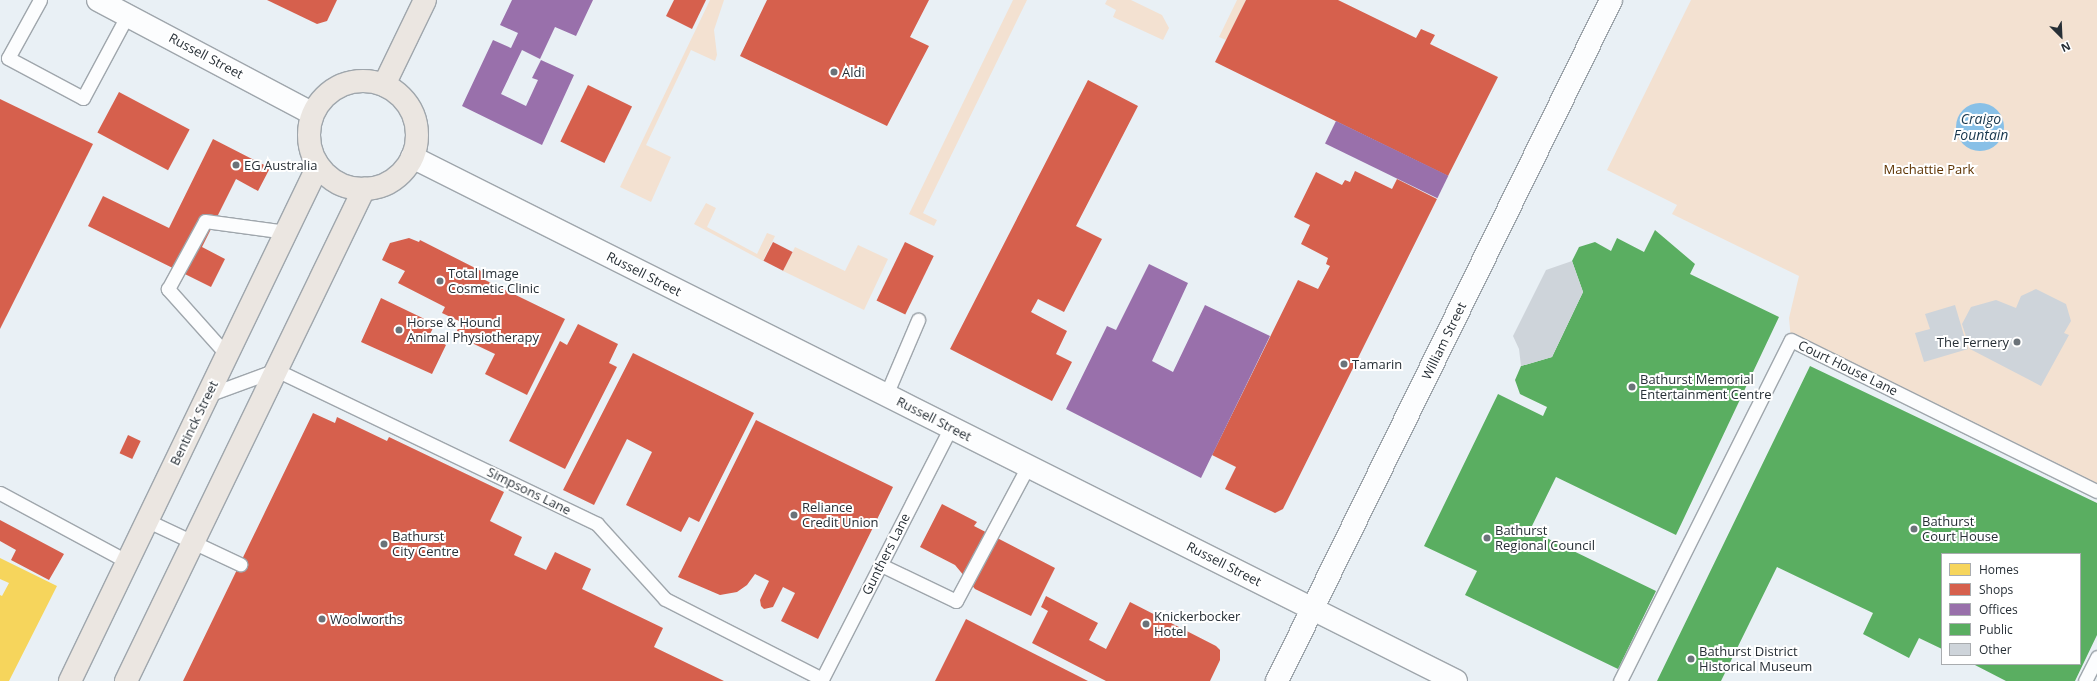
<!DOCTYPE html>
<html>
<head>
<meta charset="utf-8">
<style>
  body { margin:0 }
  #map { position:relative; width:2097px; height:681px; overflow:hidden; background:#e9f0f5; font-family:"Open Sans",sans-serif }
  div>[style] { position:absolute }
  .green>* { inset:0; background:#f3e1d1 }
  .water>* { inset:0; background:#88c0e7 }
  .round { border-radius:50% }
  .homes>* { inset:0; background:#f6d55c }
  .shops>* { inset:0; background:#d6604d; transform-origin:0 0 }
  .offices>* { inset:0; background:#9970ab; transform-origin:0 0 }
  .public>* { inset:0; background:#5aae61 }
  .building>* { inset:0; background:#ced4da }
  .roads { filter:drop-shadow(1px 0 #9fa6ac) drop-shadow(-1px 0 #9fa6ac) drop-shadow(0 1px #9fa6ac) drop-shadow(0 -1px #9fa6ac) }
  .service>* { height:13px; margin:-6.5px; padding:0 6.5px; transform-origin:6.5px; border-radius:6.5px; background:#fcfdfe }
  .minor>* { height:22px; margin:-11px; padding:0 11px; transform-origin:11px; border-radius:11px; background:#fcfdfe }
  .primary>* { height:22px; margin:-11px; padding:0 11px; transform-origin:11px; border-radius:11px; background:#ebe6e1 }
  .primary>.ring { margin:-11px; padding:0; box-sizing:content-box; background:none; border:22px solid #ebe6e1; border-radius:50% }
  .dots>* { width:11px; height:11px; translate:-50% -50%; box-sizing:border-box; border:2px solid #fff; border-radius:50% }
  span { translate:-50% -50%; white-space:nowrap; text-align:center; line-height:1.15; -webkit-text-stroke:4px #fff; paint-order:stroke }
  .street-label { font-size:13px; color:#272f36 }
  .poi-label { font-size:13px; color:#272f36 }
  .left { translate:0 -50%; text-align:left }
  .right { translate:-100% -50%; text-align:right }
  .park-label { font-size:13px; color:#5d3201 }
  .water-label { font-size:14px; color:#17374e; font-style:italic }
  .legend { position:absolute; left:1941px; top:553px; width:140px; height:112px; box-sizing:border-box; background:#fff; border:1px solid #a9acaf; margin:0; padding:5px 7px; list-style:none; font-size:12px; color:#272f36 }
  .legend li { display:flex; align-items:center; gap:8px; height:20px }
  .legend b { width:20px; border:1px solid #a9acaf }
  .north { position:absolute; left:2041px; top:16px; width:40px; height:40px; -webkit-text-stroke:3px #fff; paint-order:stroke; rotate:156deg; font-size:11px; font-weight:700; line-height:16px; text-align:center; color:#272f36 }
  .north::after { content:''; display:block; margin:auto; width:14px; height:18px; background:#272f36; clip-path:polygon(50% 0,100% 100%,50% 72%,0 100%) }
</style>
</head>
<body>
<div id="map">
  <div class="green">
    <i style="clip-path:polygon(710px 0,724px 0,714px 30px,717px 55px,715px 61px,691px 50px,646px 145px,671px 157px,651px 202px,620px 187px)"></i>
    <i style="clip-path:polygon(1013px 0,1027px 0,923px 213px,937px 220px,934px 226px,909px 214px)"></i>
    <i style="clip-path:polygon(1107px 0,1131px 0,1162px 15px,1169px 28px,1163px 40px,1113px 17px,1116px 10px,1105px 4px)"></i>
    <i style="clip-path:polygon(1237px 0,1246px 0,1226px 40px,1219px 37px)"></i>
    <i style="clip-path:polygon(1691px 0,2097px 0,2097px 491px,1791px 340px,1789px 318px,1799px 276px,1672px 214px,1677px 205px,1607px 170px)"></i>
    <i style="clip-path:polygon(706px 203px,716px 208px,707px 227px,757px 254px,767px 233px,775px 236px,763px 261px,694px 224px)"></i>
    <i style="clip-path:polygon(858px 245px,888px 259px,864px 310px,783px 271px,795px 247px,845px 271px)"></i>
  </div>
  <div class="water">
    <i class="round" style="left:1956px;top:103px;width:48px;height:48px"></i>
  </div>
  <div class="homes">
    <i style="clip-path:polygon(0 558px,57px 586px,9px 681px,0 681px,0 595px,2px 596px,9px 583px,0 579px)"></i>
  </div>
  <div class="shops">
    <i style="clip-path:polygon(267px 0,337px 0,327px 21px,317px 24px)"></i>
    <i style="clip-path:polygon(674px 0,706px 0,692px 29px,666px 16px)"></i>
    <i style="clip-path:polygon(767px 0,929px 0,910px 37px,929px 46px,887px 126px,740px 56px)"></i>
    <i style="clip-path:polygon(1246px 0,1338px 0,1416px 38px,1421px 29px,1435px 35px,1430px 44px,1498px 77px,1448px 176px,1215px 62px)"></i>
    <i style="clip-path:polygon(1088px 80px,1138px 106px,1076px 226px,1102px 239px,1064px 312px,1038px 299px,1031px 312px,1067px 331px,1056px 354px,1072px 362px,1052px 401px,950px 349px)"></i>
    <i style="left:588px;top:85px;width:49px;height:63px;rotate:26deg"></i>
    <i style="left:119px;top:92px;width:80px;height:46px;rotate:28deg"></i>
    <i style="clip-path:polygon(0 99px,93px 144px,0 329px)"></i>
    <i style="clip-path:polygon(213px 139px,270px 168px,258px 191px,236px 179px,202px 247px,225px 259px,211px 287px,88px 226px,103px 196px,169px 228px)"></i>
    <i style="clip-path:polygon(1355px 171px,1392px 189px,1397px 179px,1437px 199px,1283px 509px,1275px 513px,1225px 489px,1236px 467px,1212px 455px,1298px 280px,1318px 289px,1330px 266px,1326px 264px,1328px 258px,1301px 244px,1310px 225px,1294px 217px,1316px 172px,1342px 185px,1345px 180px,1350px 182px)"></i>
    <i style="clip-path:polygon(409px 238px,419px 242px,420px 240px,485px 273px,483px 279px,565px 319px,527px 395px,485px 374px,495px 354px,455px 335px,461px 322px,442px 313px,445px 307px,398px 283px,405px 271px,382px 260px,390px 243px)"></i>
    <i style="left:773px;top:242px;width:22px;height:21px;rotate:27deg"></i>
    <i style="left:905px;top:242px;width:32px;height:65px;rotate:26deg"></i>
    <i style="clip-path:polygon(381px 298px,435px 324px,429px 336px,446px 345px,432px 374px,361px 342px)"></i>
    <i style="clip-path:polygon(578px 324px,618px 344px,609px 363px,617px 367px,565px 469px,509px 441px,560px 341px,567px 345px)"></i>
    <i style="clip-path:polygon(633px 353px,754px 413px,699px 522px,689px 517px,681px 532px,626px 505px,652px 452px,627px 439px,594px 505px,563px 490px)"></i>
    <i style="clip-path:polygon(313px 413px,335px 423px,337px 417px,387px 441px,389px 437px,504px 492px,490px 521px,522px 537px,514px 555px,546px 570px,555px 552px,591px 569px,582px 589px,663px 628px,654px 647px,724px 681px,183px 681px)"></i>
    <i style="clip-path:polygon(756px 420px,893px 487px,818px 639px,781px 621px,795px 593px,783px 587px,773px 607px,764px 609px,761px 606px,760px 600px,769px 581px,755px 574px,747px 585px,737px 592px,720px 595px,678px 577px)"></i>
    <i style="left:128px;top:435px;width:14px;height:20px;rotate:25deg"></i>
    <i style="clip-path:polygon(942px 504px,977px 522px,974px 526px,1055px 568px,1031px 616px,975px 589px,955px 565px,920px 547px)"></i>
    <i style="clip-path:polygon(0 520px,64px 554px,49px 580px,11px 560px,16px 550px,0 541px)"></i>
    <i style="clip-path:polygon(1046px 596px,1098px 623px,1089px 640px,1106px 649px,1130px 602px,1216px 646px,1220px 650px,1220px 660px,1210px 681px,1106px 681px,1032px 643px,1048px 611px,1041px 607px)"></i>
    <i style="clip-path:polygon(966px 619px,1088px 681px,935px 681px)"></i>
  </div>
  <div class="offices">
    <i style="clip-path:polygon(512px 0,593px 0,576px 36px,555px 27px,540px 59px,522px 50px,501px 94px,526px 106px,538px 80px,532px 78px,541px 60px,574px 75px,542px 145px,462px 106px,493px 40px,511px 48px,518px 33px,500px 25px)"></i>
    <i style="left:1336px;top:121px;width:125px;height:25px;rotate:26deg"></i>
    <i style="clip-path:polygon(1149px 264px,1188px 283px,1152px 361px,1173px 372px,1205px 305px,1270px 336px,1201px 478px,1066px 409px,1107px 326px,1116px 330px)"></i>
  </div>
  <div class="public">
    <i style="clip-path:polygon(1655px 230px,1695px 264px,1690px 274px,1779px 317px,1676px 535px,1556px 477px,1530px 530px,1656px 591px,1618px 669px,1465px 595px,1477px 571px,1424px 546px,1498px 394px,1543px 416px,1547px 407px,1520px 394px,1515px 380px,1521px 366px,1552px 357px,1583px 292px,1572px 261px,1579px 247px,1595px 242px,1611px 251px,1617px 238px,1644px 252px)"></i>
    <i style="clip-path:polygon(1810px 366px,2097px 503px,2097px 635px,2075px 681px,2006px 681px,1973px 664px,2080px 664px,2080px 554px,1942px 554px,1942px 649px,1919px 638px,1909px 658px,1863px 634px,1873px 613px,1777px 567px,1721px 681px,1657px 681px)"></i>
  </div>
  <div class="building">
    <i style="clip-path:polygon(1572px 261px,1583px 292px,1552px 357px,1521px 366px,1519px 349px,1513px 336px,1546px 270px)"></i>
    <i style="clip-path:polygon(2036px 289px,2066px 304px,2071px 321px,2064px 333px,2069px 335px,2041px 386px,1970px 349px,1962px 324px,1971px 307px,1996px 300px,2016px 308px,2021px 296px)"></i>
    <i style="clip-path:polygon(1955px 305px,1968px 349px,1924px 362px,1915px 333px,1930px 329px,1925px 314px)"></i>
  </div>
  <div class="roads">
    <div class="service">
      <i style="left:40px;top:0;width:66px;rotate:118.9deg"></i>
      <i style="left:8px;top:58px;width:85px;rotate:28.1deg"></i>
      <i style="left:83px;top:98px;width:95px;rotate:-61.8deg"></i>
      <i style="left:227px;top:355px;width:89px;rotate:-131.8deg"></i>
      <i style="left:168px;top:289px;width:77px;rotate:-61.4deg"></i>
      <i style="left:205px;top:221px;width:82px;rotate:7.7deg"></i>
      <i style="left:208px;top:395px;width:72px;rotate:-20.2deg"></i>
      <i style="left:276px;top:370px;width:356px;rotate:25.6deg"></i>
      <i style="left:597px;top:524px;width:101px;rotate:47.8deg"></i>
      <i style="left:665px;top:599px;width:176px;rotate:27deg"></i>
      <i style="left:886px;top:395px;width:82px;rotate:-66.9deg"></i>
      <i style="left:0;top:493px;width:145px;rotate:28.3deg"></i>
      <i style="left:148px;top:521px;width:102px;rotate:25.1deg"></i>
      <i style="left:881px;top:565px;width:83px;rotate:25.6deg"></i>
      <i style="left:956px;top:601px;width:153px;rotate:-61.9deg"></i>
      <i style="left:821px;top:681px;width:285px;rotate:-62.9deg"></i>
      <i style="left:1620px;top:681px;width:381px;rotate:-63.4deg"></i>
      <i style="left:1791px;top:340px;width:341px;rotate:26.3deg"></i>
      <i style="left:2085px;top:681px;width:27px;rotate:-63deg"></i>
    </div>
    <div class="minor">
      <i style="left:98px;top:0;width:243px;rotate:27.9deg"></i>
      <i style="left:412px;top:157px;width:1168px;rotate:26.65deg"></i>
      <i style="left:1277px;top:681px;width:758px;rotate:-63.87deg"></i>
    </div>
    <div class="primary">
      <i class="ring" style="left:309px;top:81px;width:86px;height:86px"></i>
      <i style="left:384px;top:85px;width:94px;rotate:-64.2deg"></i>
      <i style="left:70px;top:681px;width:572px;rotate:-64.29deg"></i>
      <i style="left:126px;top:681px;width:547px;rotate:-64.19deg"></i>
    </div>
  </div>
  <div class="dots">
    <i style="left:834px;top:72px;background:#6b7379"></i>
    <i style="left:236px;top:165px;background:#6b7379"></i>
    <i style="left:440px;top:281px;background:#6b7379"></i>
    <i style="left:399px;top:330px;background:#6b7379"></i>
    <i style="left:2017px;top:342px;background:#6b7379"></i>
    <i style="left:1344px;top:364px;background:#6b7379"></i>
    <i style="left:1632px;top:387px;background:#6b7379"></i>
    <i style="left:794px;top:515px;background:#6b7379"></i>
    <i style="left:1914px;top:529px;background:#6b7379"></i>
    <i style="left:1487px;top:538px;background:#6b7379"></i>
    <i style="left:384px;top:544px;background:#6b7379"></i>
    <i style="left:322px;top:619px;background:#6b7379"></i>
    <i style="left:1146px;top:624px;background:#6b7379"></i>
    <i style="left:1691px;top:659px;background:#6b7379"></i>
  </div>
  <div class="street-label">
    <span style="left:206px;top:56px;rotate:28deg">Russell Street</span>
    <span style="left:644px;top:274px;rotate:27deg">Russell Street</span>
    <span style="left:1444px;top:341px;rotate:-64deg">William Street</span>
    <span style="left:1848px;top:368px;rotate:26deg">Court House Lane</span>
    <span style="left:934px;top:419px;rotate:27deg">Russell Street</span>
    <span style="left:194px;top:423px;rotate:-64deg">Bentinck Street</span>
    <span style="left:529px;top:491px;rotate:26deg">Simpsons Lane</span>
    <span style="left:886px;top:554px;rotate:-63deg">Gunthers Lane</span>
    <span style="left:1224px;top:564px;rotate:27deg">Russell Street</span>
  </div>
  <div class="poi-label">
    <span class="left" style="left:842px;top:72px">Aldi</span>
    <span class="left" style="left:244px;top:165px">EG Australia</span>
    <span class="left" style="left:448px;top:281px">Total Image<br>Cosmetic Clinic</span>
    <span class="left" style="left:407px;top:330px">Horse &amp; Hound<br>Animal Physiotherapy</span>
    <span class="right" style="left:2009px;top:342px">The Fernery</span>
    <span class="left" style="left:1352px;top:364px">Tamarin</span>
    <span class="left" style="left:1640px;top:387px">Bathurst Memorial<br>Entertainment Centre</span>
    <span class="left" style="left:802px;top:515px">Reliance<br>Credit Union</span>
    <span class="left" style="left:1922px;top:529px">Bathurst<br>Court House</span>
    <span class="left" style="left:1495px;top:538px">Bathurst<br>Regional Council</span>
    <span class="left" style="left:392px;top:544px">Bathurst<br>City Centre</span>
    <span class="left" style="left:1154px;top:624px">Knickerbocker<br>Hotel</span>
    <span class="left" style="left:330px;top:619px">Woolworths</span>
    <span class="left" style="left:1699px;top:659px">Bathurst District<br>Historical Museum</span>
  </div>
  <div class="park-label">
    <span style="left:1929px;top:169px">Machattie Park</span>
  </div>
  <div class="water-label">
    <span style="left:1981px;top:127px">Craigo<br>Fountain</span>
  </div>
  <ul class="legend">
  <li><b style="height:11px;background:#f6d55c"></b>Homes</li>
  <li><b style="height:11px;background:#d6604d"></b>Shops</li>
  <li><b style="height:11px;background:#9970ab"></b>Offices</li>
  <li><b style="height:11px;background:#5aae61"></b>Public</li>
  <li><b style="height:11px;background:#ced4da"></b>Other</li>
  </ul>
  <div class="north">N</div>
</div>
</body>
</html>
